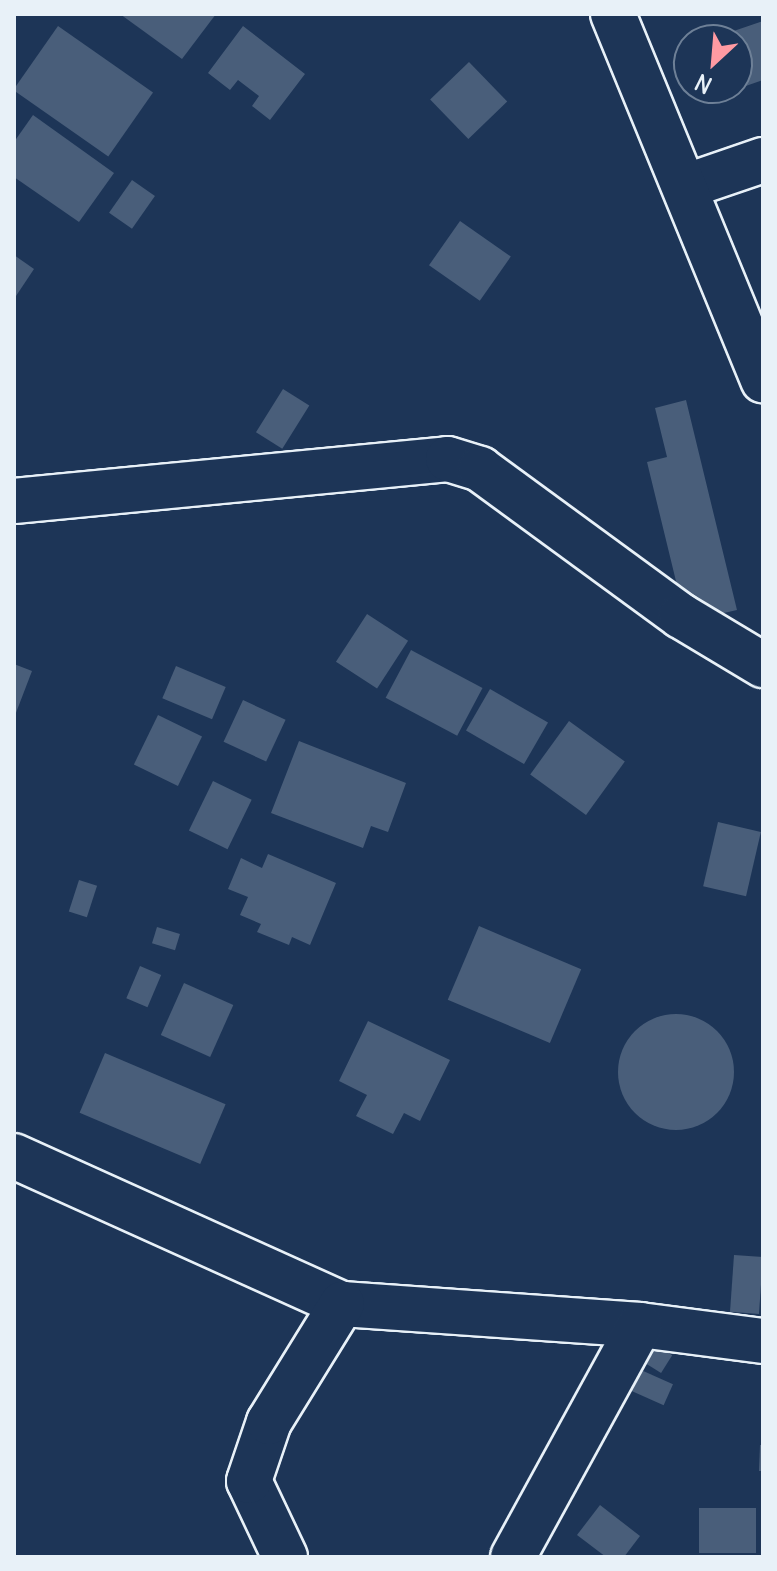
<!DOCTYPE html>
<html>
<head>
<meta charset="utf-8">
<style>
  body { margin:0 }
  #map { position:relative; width:777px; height:1571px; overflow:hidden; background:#1d3557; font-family:Delius,sans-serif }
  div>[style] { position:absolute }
  .building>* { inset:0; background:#495e7a; transform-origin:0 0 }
  .round { border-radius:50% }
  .roads { filter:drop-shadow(2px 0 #e8f1f8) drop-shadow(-2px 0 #e8f1f8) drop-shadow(0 2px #e8f1f8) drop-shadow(0 -2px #e8f1f8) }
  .minor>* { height:44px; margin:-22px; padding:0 22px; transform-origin:22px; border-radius:22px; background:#1d3557 }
  .trunk>* { height:44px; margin:-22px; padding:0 22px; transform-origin:22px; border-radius:22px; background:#1d3557 }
  span { translate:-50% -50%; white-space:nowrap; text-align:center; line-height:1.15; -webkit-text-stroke:6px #1d3557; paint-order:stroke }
  .frame { position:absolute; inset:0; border:16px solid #e8f1f8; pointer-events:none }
  .north { position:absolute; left:673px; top:24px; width:80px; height:80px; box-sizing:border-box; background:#1d3557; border:2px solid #6e8097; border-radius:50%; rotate:206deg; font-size:22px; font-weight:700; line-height:32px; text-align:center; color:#e8f1f8 }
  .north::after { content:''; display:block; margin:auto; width:28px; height:36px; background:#ff9aa2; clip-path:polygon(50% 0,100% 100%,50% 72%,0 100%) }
</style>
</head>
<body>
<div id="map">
  <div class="building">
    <i style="clip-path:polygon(120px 14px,216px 14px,182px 59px)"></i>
    <i style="clip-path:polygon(763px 21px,763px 80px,740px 88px,737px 40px,724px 40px,722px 35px)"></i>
    <i style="left:58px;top:26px;width:116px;height:78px;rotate:35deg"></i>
    <i style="clip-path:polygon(243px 26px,305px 74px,270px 120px,252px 106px,259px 96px,238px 80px,230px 90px,208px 73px)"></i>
    <i style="left:469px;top:62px;width:55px;height:54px;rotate:46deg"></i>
    <i style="clip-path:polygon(33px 115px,114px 173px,79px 222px,14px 177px,14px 142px)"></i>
    <i style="left:132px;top:180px;width:28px;height:40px;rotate:35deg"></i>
    <i style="left:460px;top:221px;width:62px;height:54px;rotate:35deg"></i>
    <i style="clip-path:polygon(14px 255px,34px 269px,14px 299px)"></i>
    <i style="left:283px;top:389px;width:31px;height:51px;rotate:32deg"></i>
    <i style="clip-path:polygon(686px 400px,737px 610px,702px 618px,683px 610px,647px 462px,667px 457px,655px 408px)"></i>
    <i style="left:367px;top:614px;width:49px;height:57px;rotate:33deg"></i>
    <i style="left:411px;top:650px;width:81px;height:54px;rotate:28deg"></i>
    <i style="clip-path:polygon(14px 664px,32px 671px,14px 718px)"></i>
    <i style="left:176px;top:666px;width:54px;height:35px;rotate:23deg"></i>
    <i style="left:490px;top:689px;width:67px;height:48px;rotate:30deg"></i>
    <i style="left:243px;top:700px;width:47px;height:46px;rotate:25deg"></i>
    <i style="left:158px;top:715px;width:49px;height:55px;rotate:26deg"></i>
    <i style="left:569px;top:721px;width:69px;height:66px;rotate:36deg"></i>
    <i style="clip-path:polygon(299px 741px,406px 783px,388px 832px,371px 826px,363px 848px,271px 813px)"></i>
    <i style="left:213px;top:781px;width:43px;height:55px;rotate:26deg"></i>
    <i style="left:718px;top:822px;width:44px;height:66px;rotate:13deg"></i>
    <i style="clip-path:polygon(268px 854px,336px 883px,310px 945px,292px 937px,289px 945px,257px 932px,261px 924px,240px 915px,248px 897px,228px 889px,241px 858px,262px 868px)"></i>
    <i style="left:79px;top:880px;width:19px;height:33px;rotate:18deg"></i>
    <i style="left:479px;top:926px;width:111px;height:80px;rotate:23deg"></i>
    <i style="left:157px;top:927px;width:24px;height:17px;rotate:17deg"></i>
    <i style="left:140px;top:966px;width:23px;height:35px;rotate:23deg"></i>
    <i style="left:184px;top:983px;width:54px;height:57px;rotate:24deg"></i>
    <i class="round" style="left:618px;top:1014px;width:116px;height:116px"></i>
    <i style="clip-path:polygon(368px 1021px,450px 1060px,420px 1121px,404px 1113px,393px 1134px,356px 1116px,367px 1095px,339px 1081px)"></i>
    <i style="left:105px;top:1053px;width:131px;height:65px;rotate:23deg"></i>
    <i style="left:734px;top:1255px;width:29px;height:57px;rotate:4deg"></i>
    <i style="left:651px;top:1342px;width:25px;height:21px;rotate:32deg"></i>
    <i style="left:641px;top:1370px;width:35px;height:23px;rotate:24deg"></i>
    <i style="clip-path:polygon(760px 1445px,763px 1445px,763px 1471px,759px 1471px)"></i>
    <i style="clip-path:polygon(600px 1505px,640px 1536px,624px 1557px,606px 1557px,577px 1535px)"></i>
    <i style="left:699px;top:1508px;width:57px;height:45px"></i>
  </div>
  <div class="roads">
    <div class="minor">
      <i style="left:687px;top:186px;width:80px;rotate:-18.9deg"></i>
      <i style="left:14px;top:501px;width:436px;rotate:-5.5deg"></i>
      <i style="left:448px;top:459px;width:34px;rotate:17deg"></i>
      <i style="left:480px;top:469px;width:249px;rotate:36.2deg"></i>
      <i style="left:681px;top:616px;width:96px;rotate:30.9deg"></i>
      <i style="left:14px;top:1156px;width:360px;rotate:24.3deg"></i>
      <i style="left:342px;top:1304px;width:299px;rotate:4deg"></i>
      <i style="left:640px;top:1325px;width:124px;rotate:7.4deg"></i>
      <i style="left:285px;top:1557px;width:84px;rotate:-115.3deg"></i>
      <i style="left:249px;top:1481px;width:62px;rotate:-71.3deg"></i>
      <i style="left:269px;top:1422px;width:139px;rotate:-58.3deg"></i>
      <i style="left:513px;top:1557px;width:264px;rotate:-61.3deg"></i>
    </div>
    <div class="trunk">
      <i style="left:613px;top:14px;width:396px;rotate:67.7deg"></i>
    </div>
  </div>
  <div class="frame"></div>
  <div class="north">N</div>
</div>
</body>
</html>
